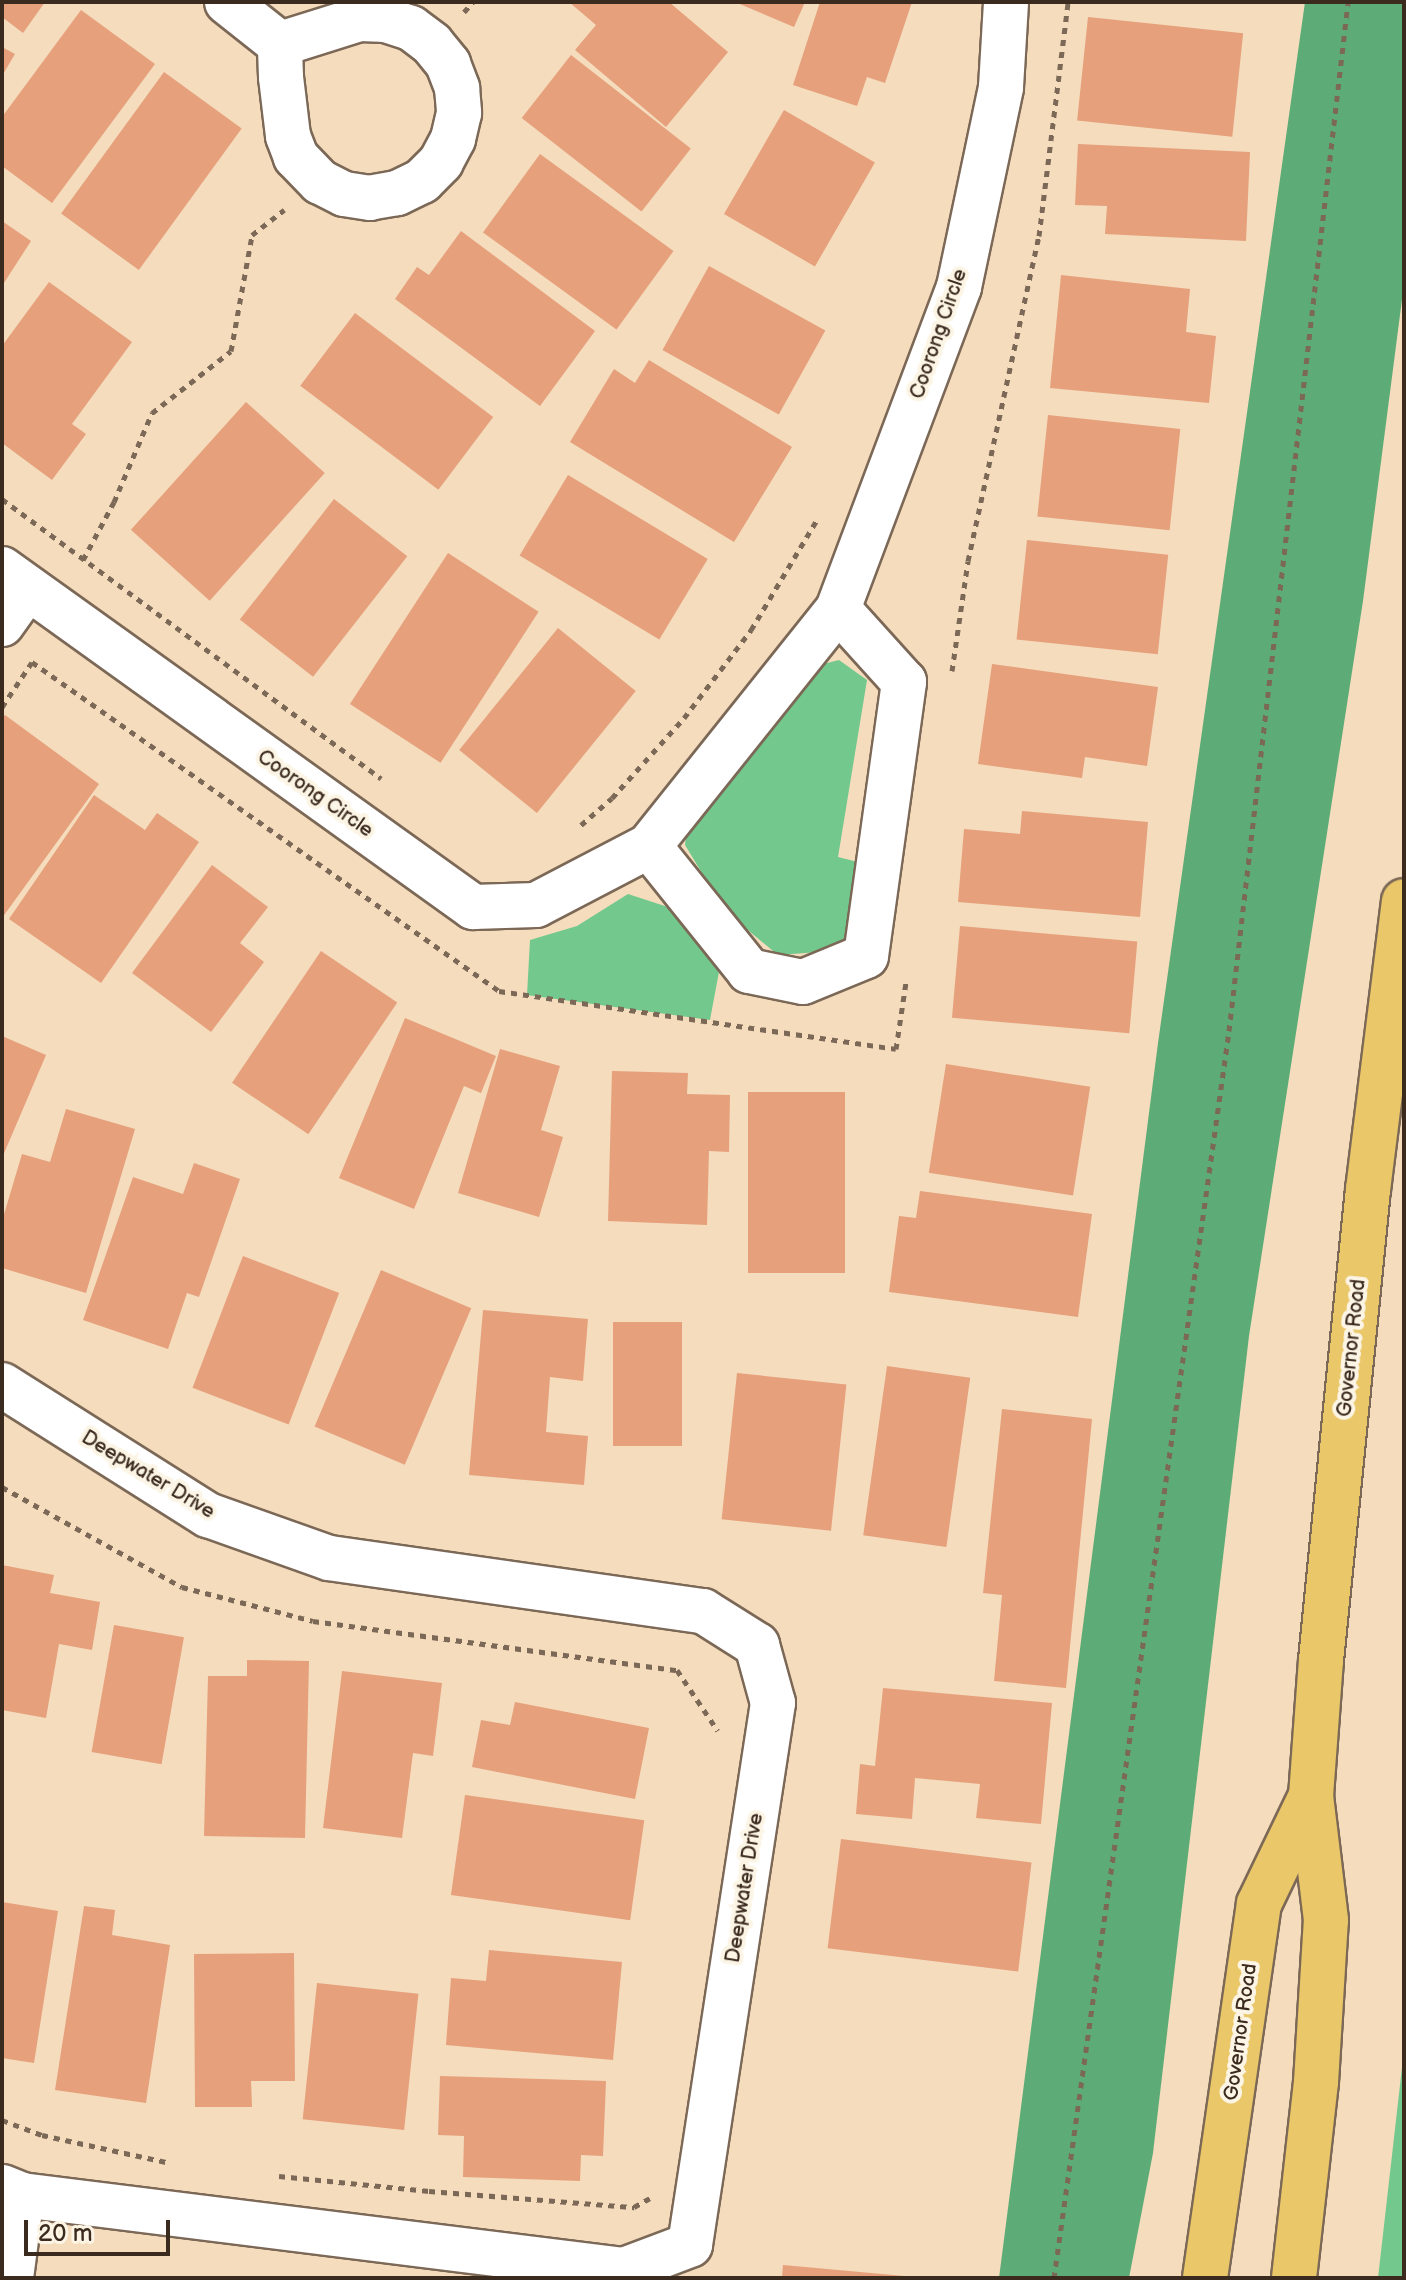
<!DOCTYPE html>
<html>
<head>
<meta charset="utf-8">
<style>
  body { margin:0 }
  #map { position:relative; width:1406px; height:2280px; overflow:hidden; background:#f4dcbd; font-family:"Balsamiq Sans",sans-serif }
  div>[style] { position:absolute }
  .green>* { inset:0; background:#72c88d }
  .forest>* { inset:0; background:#5dac78 }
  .building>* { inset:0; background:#e6a07c; transform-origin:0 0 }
  .path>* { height:5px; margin-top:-2.5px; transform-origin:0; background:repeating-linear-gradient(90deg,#7c6856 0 6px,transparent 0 12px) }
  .roads { filter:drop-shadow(2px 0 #7c6856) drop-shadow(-2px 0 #7c6856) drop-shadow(0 2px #7c6856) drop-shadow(0 -2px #7c6856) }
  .minor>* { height:44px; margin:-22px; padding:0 22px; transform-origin:22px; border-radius:22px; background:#fff }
  .primary>* { height:44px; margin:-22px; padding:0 22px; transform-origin:22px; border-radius:22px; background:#eac769 }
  span { translate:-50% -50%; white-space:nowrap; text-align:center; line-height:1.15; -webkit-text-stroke:8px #fcf5e5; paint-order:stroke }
  .street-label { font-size:20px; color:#3b2a1e }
  .frame { position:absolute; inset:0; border:4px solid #3b2a1e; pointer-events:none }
  .scale { position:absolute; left:24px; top:2220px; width:146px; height:36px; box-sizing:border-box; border:4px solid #3b2a1e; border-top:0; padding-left:10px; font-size:24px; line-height:28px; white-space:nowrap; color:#3b2a1e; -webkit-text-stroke:6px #fcf5e5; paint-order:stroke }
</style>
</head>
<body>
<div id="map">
  <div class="green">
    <i style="clip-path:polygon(839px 660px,867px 680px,838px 857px,862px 863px,855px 929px,833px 951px,778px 955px,725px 911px,685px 845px,688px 818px,804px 669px)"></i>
    <i style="clip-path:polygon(628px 894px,674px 909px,721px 961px,710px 1020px,527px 995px,530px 940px,577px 926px)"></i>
    <i style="clip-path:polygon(1404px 2050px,1404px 2278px,1378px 2278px)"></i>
  </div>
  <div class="forest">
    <i style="clip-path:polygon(1305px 2px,1404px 2px,1404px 284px,1363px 601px,1249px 1336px,1153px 2153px,1129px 2278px,999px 2278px,1158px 1043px)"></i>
  </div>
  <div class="building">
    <i style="clip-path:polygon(2px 2px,45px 2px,23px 33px,2px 17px)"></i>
    <i style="clip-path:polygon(569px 2px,669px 2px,728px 52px,666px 127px,575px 50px,596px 25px)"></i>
    <i style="clip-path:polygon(735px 2px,805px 2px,794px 27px)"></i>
    <i style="clip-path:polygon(820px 2px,912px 2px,885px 83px,867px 77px,857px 106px,793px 85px)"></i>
    <i style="clip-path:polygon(81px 10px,155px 64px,52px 203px,2px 166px,2px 117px)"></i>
    <i style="left:1088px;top:17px;width:156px;height:104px;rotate:6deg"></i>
    <i style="clip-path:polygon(2px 47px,15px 54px,2px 76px)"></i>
    <i style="left:571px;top:55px;width:152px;height:80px;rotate:38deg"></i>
    <i style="left:164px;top:72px;width:96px;height:175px;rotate:36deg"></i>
    <i style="left:784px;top:110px;width:105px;height:120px;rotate:30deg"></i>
    <i style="clip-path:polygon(1078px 144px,1250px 152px,1246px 241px,1105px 234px,1107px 206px,1075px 205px)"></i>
    <i style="left:540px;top:154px;width:165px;height:97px;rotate:36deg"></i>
    <i style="clip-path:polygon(2px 221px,31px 241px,2px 286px)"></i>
    <i style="clip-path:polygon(461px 231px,595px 331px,540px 406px,395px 299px,417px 267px,429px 275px)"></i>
    <i style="left:709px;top:266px;width:133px;height:96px;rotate:29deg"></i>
    <i style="clip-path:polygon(1061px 275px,1190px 289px,1186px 332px,1216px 336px,1209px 403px,1050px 388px)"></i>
    <i style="clip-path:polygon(49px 282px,132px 342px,72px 424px,86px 434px,52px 480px,2px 443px,2px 346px)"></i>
    <i style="left:355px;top:313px;width:173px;height:91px;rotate:37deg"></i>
    <i style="clip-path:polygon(649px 360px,792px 447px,734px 542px,570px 442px,614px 369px,635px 383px)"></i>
    <i style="left:246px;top:402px;width:106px;height:172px;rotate:42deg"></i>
    <i style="left:1048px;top:415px;width:133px;height:102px;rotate:6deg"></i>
    <i style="left:568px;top:475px;width:163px;height:94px;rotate:31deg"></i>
    <i style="left:334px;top:499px;width:93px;height:153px;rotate:38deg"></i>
    <i style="left:1027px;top:540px;width:142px;height:100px;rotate:6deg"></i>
    <i style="left:448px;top:553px;width:108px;height:180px;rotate:33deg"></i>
    <i style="left:558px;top:628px;width:100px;height:157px;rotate:39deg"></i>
    <i style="clip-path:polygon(992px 664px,1158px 687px,1147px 766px,1085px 757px,1082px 778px,978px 764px)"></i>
    <i style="clip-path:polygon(5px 715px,99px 784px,2px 918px,2px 718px)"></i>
    <i style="clip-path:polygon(94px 795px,145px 830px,157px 813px,199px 842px,101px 983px,9px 919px)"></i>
    <i style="clip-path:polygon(1022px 811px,1148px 822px,1140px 917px,958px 902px,964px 829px,1020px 834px)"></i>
    <i style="clip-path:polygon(212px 865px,268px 907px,240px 943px,264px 962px,211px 1032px,132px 973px)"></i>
    <i style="left:960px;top:926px;width:178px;height:92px;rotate:5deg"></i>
    <i style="left:321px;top:951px;width:92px;height:159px;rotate:34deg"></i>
    <i style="clip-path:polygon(405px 1018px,496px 1056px,481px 1093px,464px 1086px,414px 1209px,339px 1178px)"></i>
    <i style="clip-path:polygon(2px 1036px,46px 1055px,2px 1158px)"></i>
    <i style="clip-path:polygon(500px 1049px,560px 1066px,541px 1130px,563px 1137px,539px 1217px,458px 1193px)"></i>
    <i style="left:946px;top:1064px;width:146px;height:110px;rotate:9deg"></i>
    <i style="clip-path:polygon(612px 1071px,688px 1073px,687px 1094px,730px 1095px,729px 1152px,709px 1151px,707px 1225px,608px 1221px)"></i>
    <i style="left:748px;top:1092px;width:97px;height:181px"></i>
    <i style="clip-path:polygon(66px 1109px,135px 1129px,86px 1293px,2px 1268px,2px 1221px,22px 1154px,50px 1162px)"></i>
    <i style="clip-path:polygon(194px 1163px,240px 1179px,199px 1297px,187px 1293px,168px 1349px,83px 1320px,133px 1177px,183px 1194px)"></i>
    <i style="clip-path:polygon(920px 1191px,1092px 1214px,1078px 1317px,889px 1292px,899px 1216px,916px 1218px)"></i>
    <i style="left:243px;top:1256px;width:103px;height:141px;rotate:21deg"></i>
    <i style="left:381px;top:1270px;width:98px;height:170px;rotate:23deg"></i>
    <i style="clip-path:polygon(483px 1310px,588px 1319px,583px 1381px,550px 1377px,546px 1432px,588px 1436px,584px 1485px,469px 1475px)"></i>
    <i style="left:613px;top:1322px;width:69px;height:124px"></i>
    <i style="left:887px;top:1366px;width:84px;height:171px;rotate:8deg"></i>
    <i style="left:737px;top:1373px;width:110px;height:147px;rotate:6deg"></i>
    <i style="clip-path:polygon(1002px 1409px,1092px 1419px,1066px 1688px,994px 1681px,1002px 1595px,983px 1593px)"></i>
    <i style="clip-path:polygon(2px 1565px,54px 1575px,50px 1593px,100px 1602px,92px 1650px,59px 1644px,46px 1718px,2px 1710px)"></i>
    <i style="left:114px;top:1625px;width:71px;height:129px;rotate:10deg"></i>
    <i style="clip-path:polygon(247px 1660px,309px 1661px,305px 1838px,204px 1836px,208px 1676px,247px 1676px)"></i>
    <i style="clip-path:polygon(342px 1671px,442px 1683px,433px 1756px,413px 1753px,402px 1838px,323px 1828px)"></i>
    <i style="clip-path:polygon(883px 1688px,1052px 1703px,1041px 1824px,976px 1818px,980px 1784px,915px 1778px,912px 1819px,856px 1814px,860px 1764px,875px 1766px)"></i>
    <i style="clip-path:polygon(515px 1702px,649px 1728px,635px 1799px,472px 1767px,481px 1720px,510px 1725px)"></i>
    <i style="left:465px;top:1795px;width:181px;height:101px;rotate:8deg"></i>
    <i style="left:841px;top:1839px;width:192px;height:110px;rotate:7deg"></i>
    <i style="clip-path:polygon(2px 1902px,58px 1911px,34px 2063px,2px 2058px)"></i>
    <i style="clip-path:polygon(84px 1906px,115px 1910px,112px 1935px,170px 1945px,146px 2103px,55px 2090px)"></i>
    <i style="clip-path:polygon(489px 1950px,622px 1962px,613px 2060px,446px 2045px,451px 1978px,486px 1981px)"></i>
    <i style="clip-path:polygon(294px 1953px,295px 2081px,251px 2081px,252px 2107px,195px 2107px,194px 1954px)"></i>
    <i style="left:317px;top:1983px;width:102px;height:137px;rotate:6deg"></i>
    <i style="clip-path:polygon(440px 2076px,606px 2081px,603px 2156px,581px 2155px,580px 2181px,463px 2177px,464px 2136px,438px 2135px)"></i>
    <i style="clip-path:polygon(783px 2265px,904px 2276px,904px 2278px,782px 2278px)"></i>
  </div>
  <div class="path">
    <i style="left:464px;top:12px;width:13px;rotate:-48deg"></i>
    <i style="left:2px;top:499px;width:471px;rotate:36.4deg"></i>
    <i style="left:83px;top:560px;width:66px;rotate:-61.9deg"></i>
    <i style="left:114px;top:502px;width:97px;rotate:-66.9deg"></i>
    <i style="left:152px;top:413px;width:100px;rotate:-38.1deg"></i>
    <i style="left:231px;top:351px;width:118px;rotate:-79.7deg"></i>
    <i style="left:252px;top:235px;width:41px;rotate:-38deg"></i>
    <i style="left:952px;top:671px;width:111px;rotate:-81.7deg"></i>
    <i style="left:968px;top:561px;width:333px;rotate:-77.7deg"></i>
    <i style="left:1039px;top:236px;width:236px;rotate:-82.9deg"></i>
    <i style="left:2px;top:707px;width:54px;rotate:-56.3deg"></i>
    <i style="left:32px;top:662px;width:571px;rotate:35.16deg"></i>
    <i style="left:499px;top:991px;width:401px;rotate:8.3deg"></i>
    <i style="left:896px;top:1049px;width:68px;rotate:-81.5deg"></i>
    <i style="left:581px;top:825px;width:41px;rotate:-41.1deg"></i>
    <i style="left:612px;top:798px;width:108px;rotate:-48deg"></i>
    <i style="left:684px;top:718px;width:111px;rotate:-52.7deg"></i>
    <i style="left:751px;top:630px;width:131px;rotate:-59.1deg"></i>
    <i style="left:2px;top:1487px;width:206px;rotate:29.1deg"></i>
    <i style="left:182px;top:1587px;width:135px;rotate:14.5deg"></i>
    <i style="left:313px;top:1621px;width:367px;rotate:7.7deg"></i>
    <i style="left:677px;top:1670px;width:73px;rotate:56.1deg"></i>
    <i style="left:2px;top:2120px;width:43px;rotate:20.6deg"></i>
    <i style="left:42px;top:2135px;width:127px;rotate:12.3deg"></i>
    <i style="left:279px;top:2176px;width:151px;rotate:5.7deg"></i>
    <i style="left:429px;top:2191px;width:206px;rotate:4.5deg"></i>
    <i style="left:634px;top:2207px;width:18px;rotate:-29deg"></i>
    <i style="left:1054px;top:2278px;width:1259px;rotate:-82.01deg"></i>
    <i style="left:1229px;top:1031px;width:1036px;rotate:-83.4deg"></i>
  </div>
  <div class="roads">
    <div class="minor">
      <i style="left:227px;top:2px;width:68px;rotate:38.4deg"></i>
      <i style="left:360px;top:19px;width:26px;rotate:2deg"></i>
      <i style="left:386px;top:20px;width:26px;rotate:18deg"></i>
      <i style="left:411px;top:28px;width:26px;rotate:37deg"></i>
      <i style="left:432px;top:44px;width:26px;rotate:51deg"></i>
      <i style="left:448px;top:64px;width:26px;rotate:69deg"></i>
      <i style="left:457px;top:88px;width:25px;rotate:85deg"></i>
      <i style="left:459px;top:113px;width:27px;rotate:103deg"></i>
      <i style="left:453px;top:139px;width:26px;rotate:118deg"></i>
      <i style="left:441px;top:162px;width:27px;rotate:135deg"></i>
      <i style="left:422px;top:181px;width:28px;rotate:154deg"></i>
      <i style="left:397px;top:193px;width:27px;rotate:170deg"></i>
      <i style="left:370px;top:198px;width:26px;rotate:-171deg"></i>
      <i style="left:344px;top:194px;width:27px;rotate:-153deg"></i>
      <i style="left:320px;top:182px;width:35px;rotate:-134deg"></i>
      <i style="left:296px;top:157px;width:22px;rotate:-111deg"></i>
      <i style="left:288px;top:136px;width:59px;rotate:-96.8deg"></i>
      <i style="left:281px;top:77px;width:33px;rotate:-92deg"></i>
      <i style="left:280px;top:44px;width:84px;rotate:-17.4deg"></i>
      <i style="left:2px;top:569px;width:580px;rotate:35.66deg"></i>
      <i style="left:473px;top:907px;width:63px;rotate:-1.8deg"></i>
      <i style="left:536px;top:905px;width:127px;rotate:-27.6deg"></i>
      <i style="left:649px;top:846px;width:303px;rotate:-51.4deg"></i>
      <i style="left:838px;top:609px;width:344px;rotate:-69.4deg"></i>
      <i style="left:959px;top:287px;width:204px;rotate:-78.1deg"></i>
      <i style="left:1001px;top:87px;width:85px;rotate:-86.6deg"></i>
      <i style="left:2px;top:624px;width:43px;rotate:-54.5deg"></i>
      <i style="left:649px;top:846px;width:160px;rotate:51.3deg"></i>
      <i style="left:749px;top:971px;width:55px;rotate:11.5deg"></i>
      <i style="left:803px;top:982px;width:68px;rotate:-22.4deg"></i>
      <i style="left:866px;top:956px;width:277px;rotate:-82.1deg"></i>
      <i style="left:904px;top:682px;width:98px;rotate:-132.1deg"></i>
      <i style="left:2px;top:1385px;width:244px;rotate:32.3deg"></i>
      <i style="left:208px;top:1515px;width:128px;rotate:19.6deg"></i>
      <i style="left:329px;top:1558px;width:378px;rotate:8.1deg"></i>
      <i style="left:703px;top:1611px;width:64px;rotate:32.2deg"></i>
      <i style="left:757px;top:1645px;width:60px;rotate:74.6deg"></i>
      <i style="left:773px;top:1703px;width:548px;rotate:98.71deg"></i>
      <i style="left:690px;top:2245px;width:71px;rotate:159.3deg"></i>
      <i style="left:624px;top:2270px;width:607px;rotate:-172.9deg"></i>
      <i style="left:22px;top:2195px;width:22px;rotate:-158deg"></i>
      <i style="left:11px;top:2278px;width:84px;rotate:-82.5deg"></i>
    </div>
    <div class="primary">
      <i style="left:1205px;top:2278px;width:378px;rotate:-81.8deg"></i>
      <i style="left:1259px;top:1904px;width:120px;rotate:-64.3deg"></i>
      <i style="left:1294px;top:2278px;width:197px;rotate:-83.6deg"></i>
      <i style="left:1316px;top:2082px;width:162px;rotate:-86.5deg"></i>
      <i style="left:1326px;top:1920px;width:125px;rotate:-96.9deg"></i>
      <i style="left:1311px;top:1796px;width:136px;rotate:-85.8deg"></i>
      <i style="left:1321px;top:1660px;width:472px;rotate:-84.3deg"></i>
      <i style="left:1368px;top:1190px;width:291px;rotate:-82.9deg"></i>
    </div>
  </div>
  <div class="street-label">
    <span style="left:939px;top:334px;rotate:-71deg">Coorong Circle</span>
    <span style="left:315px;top:794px;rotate:35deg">Coorong Circle</span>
    <span style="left:1352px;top:1348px;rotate:-84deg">Governor Road</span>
    <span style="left:148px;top:1475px;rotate:31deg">Deepwater Drive</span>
    <span style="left:745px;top:1888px;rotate:-81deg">Deepwater Drive</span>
    <span style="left:1241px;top:2032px;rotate:-82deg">Governor Road</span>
  </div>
  <div class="frame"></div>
  <div class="scale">20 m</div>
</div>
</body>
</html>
